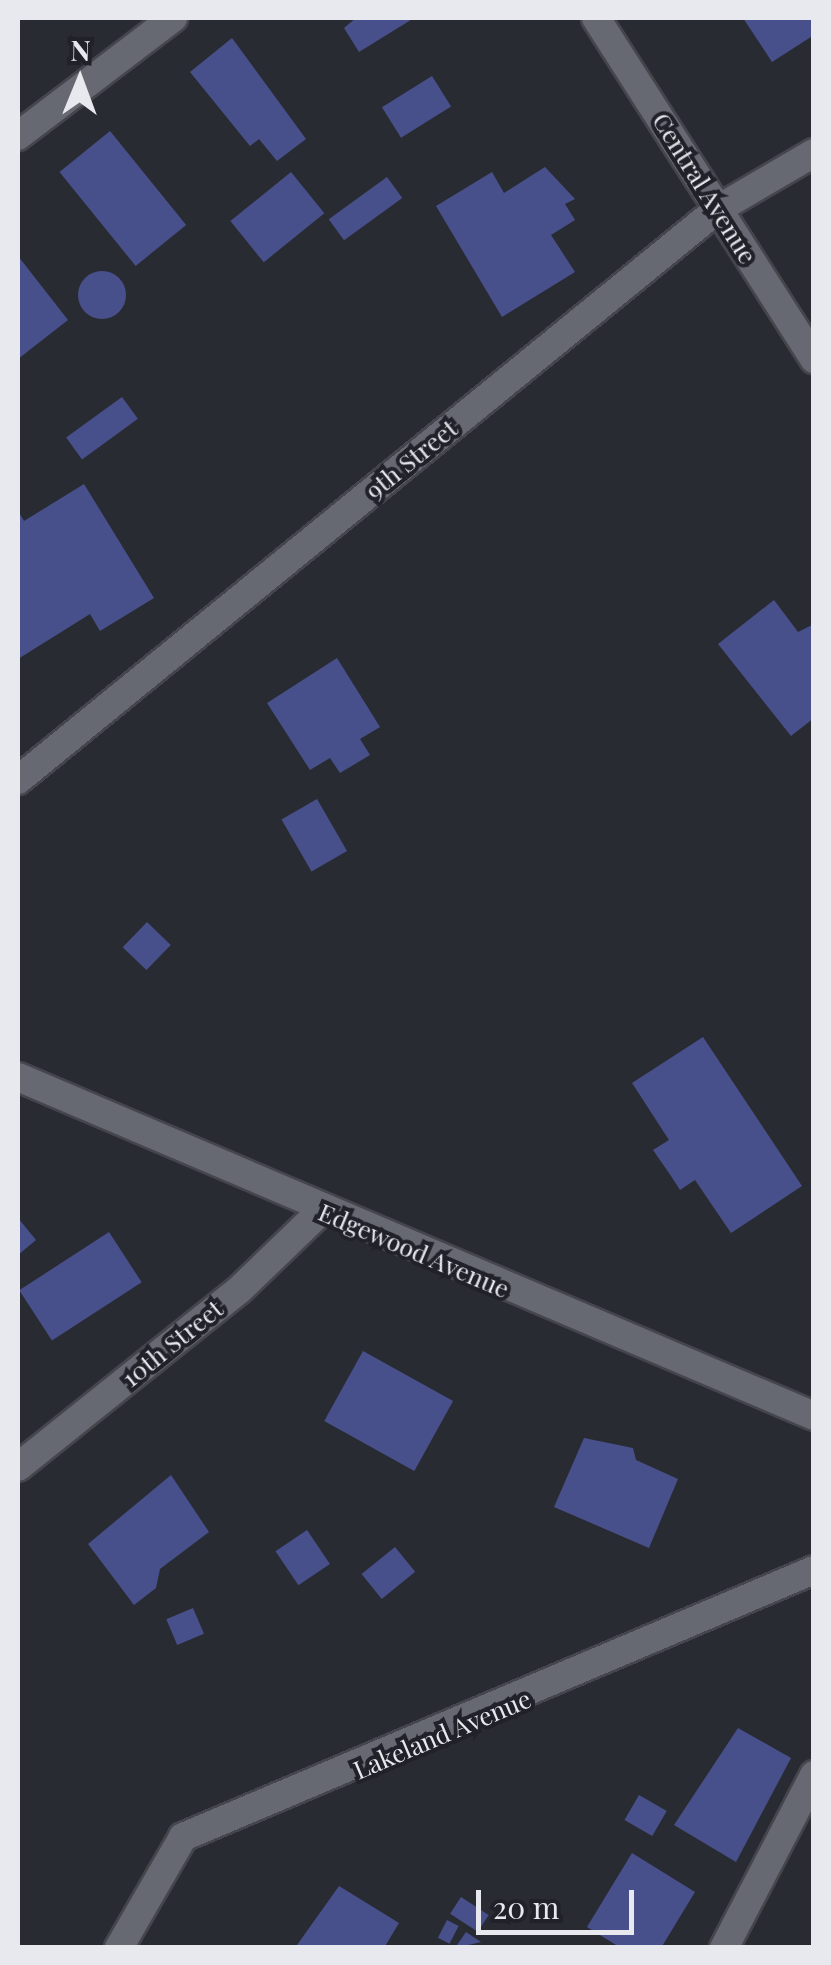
<!DOCTYPE html>
<html>
<head>
<meta charset="utf-8">
<style>
  body { margin:0 }
  #map { position:relative; width:831px; height:1965px; overflow:hidden; background:#292b33; font-family:"Playfair Display",serif }
  div>[style] { position:absolute }
  .building>* { inset:0; background:#48508b; transform-origin:0 0 }
  .round { border-radius:50% }
  .roads { filter:drop-shadow(2px 0 #45464d) drop-shadow(-2px 0 #45464d) drop-shadow(0 2px #45464d) drop-shadow(0 -2px #45464d) }
  .minor>* { height:28px; margin:-14px; padding:0 14px; transform-origin:14px; border-radius:14px; background:#676972 }
  span { translate:-50% -50%; white-space:nowrap; text-align:center; line-height:1.15; -webkit-text-stroke:8px #202129; paint-order:stroke }
  .street-label { font-size:25px; color:#e8e9ee }
  .frame { position:absolute; inset:0; border:20px solid #e8e9ee; pointer-events:none }
  .north { position:absolute; left:30px; top:30px; width:100px; height:100px; -webkit-text-stroke:8px #202129; paint-order:stroke; rotate:1deg; font-size:28px; font-weight:700; line-height:40px; text-align:center; color:#e8e9ee }
  .north::after { content:''; display:block; margin:auto; width:35px; height:45px; background:#e8e9ee; clip-path:polygon(50% 0,100% 100%,50% 72%,0 100%) }
  .scale { position:absolute; left:476px; top:1890px; width:158px; height:45px; box-sizing:border-box; border:5px solid #e8e9ee; border-top:0; padding-left:12px; font-size:30px; line-height:35px; white-space:nowrap; color:#e8e9ee; -webkit-text-stroke:8px #202129; paint-order:stroke }
</style>
</head>
<body>
<div id="map">
  <div class="building">
    <i style="clip-path:polygon(356px 18px,414px 18px,359px 52px,344px 28px)"></i>
    <i style="clip-path:polygon(743px 18px,814px 18px,814px 35px,772px 62px)"></i>
    <i style="clip-path:polygon(232px 38px,306px 139px,277px 161px,259px 139px,250px 146px,190px 72px)"></i>
    <i style="left:432px;top:76px;width:36px;height:59px;rotate:58deg"></i>
    <i style="left:110px;top:131px;width:121px;height:65px;rotate:51deg"></i>
    <i style="clip-path:polygon(545px 167px,575px 199px,565px 204px,575px 220px,551px 235px,575px 272px,502px 317px,436px 206px,492px 172px,504px 193px)"></i>
    <i style="left:291px;top:172px;width:53px;height:78px;rotate:51deg"></i>
    <i style="left:387px;top:177px;width:26px;height:72px;rotate:54deg"></i>
    <i style="clip-path:polygon(18px 256px,68px 320px,18px 359px)"></i>
    <i class="round" style="left:78px;top:271px;width:48px;height:48px"></i>
    <i style="left:122px;top:397px;width:27px;height:69px;rotate:54deg"></i>
    <i style="clip-path:polygon(84px 484px,154px 598px,100px 631px,90px 614px,18px 659px,18px 511px,24px 521px)"></i>
    <i style="clip-path:polygon(774px 600px,798px 632px,814px 624px,814px 718px,791px 736px,718px 644px)"></i>
    <i style="clip-path:polygon(337px 658px,380px 727px,360px 739px,370px 755px,340px 773px,330px 758px,310px 770px,267px 703px)"></i>
    <i style="left:317px;top:799px;width:60px;height:41px;rotate:60deg"></i>
    <i style="left:147px;top:922px;width:33px;height:35px;rotate:44deg"></i>
    <i style="clip-path:polygon(703px 1037px,802px 1186px,731px 1233px,695px 1180px,680px 1190px,671px 1176px,653px 1150px,669px 1140px,632px 1083px)"></i>
    <i style="clip-path:polygon(18px 1218px,36px 1240px,18px 1255px)"></i>
    <i style="left:109px;top:1232px;width:60px;height:107px;rotate:57deg"></i>
    <i style="left:363px;top:1351px;width:103px;height:80px;rotate:29deg"></i>
    <i style="clip-path:polygon(584px 1438px,633px 1448px,636px 1460px,678px 1479px,649px 1548px,554px 1507px)"></i>
    <i style="clip-path:polygon(171px 1475px,209px 1532px,160px 1569px,156px 1588px,134px 1605px,88px 1544px)"></i>
    <i style="left:307px;top:1530px;width:41px;height:38px;rotate:56deg"></i>
    <i style="left:395px;top:1547px;width:32px;height:43px;rotate:51deg"></i>
    <i style="left:193px;top:1608px;width:28px;height:29px;rotate:67deg"></i>
    <i style="clip-path:polygon(738px 1728px,791px 1758px,736px 1862px,674px 1825px)"></i>
    <i style="left:639px;top:1795px;width:32px;height:29px;rotate:30deg"></i>
    <i style="clip-path:polygon(632px 1853px,695px 1892px,661px 1948px,621px 1948px,587px 1927px)"></i>
    <i style="clip-path:polygon(339px 1886px,399px 1923px,384px 1948px,297px 1945px)"></i>
    <i style="left:461px;top:1897px;width:33px;height:20px;rotate:33deg"></i>
    <i style="left:447px;top:1920px;width:13px;height:20px;rotate:27deg"></i>
    <i style="clip-path:polygon(466px 1932px,481px 1942px,455px 1948px)"></i>
  </div>
  <div class="roads">
    <div class="minor">
      <i style="left:596px;top:18px;width:405px;rotate:57.4deg"></i>
      <i style="left:18px;top:136px;width:195px;rotate:-37.3deg"></i>
      <i style="left:18px;top:780px;width:903px;rotate:-39.2deg"></i>
      <i style="left:718px;top:209px;width:111px;rotate:-30.3deg"></i>
      <i style="left:18px;top:1077px;width:865px;rotate:23.07deg"></i>
      <i style="left:18px;top:1467px;width:283px;rotate:-38.7deg"></i>
      <i style="left:239px;top:1290px;width:112px;rotate:-43.9deg"></i>
      <i style="left:119px;top:1948px;width:128px;rotate:-60deg"></i>
      <i style="left:183px;top:1837px;width:685px;rotate:-22.94deg"></i>
      <i style="left:724px;top:1948px;width:195px;rotate:-62.5deg"></i>
    </div>
  </div>
  <div class="street-label">
    <span style="left:705px;top:188px;rotate:58deg">Central Avenue</span>
    <span style="left:411px;top:459px;rotate:-39deg">9th Street</span>
    <span style="left:414px;top:1250px;rotate:23deg">Edgewood Avenue</span>
    <span style="left:172px;top:1343px;rotate:-39deg">10th Street</span>
    <span style="left:442px;top:1734px;rotate:-23deg">Lakeland Avenue</span>
  </div>
  <div class="frame"></div>
  <div class="north">N</div>
  <div class="scale">20 m</div>
</div>
</body>
</html>
